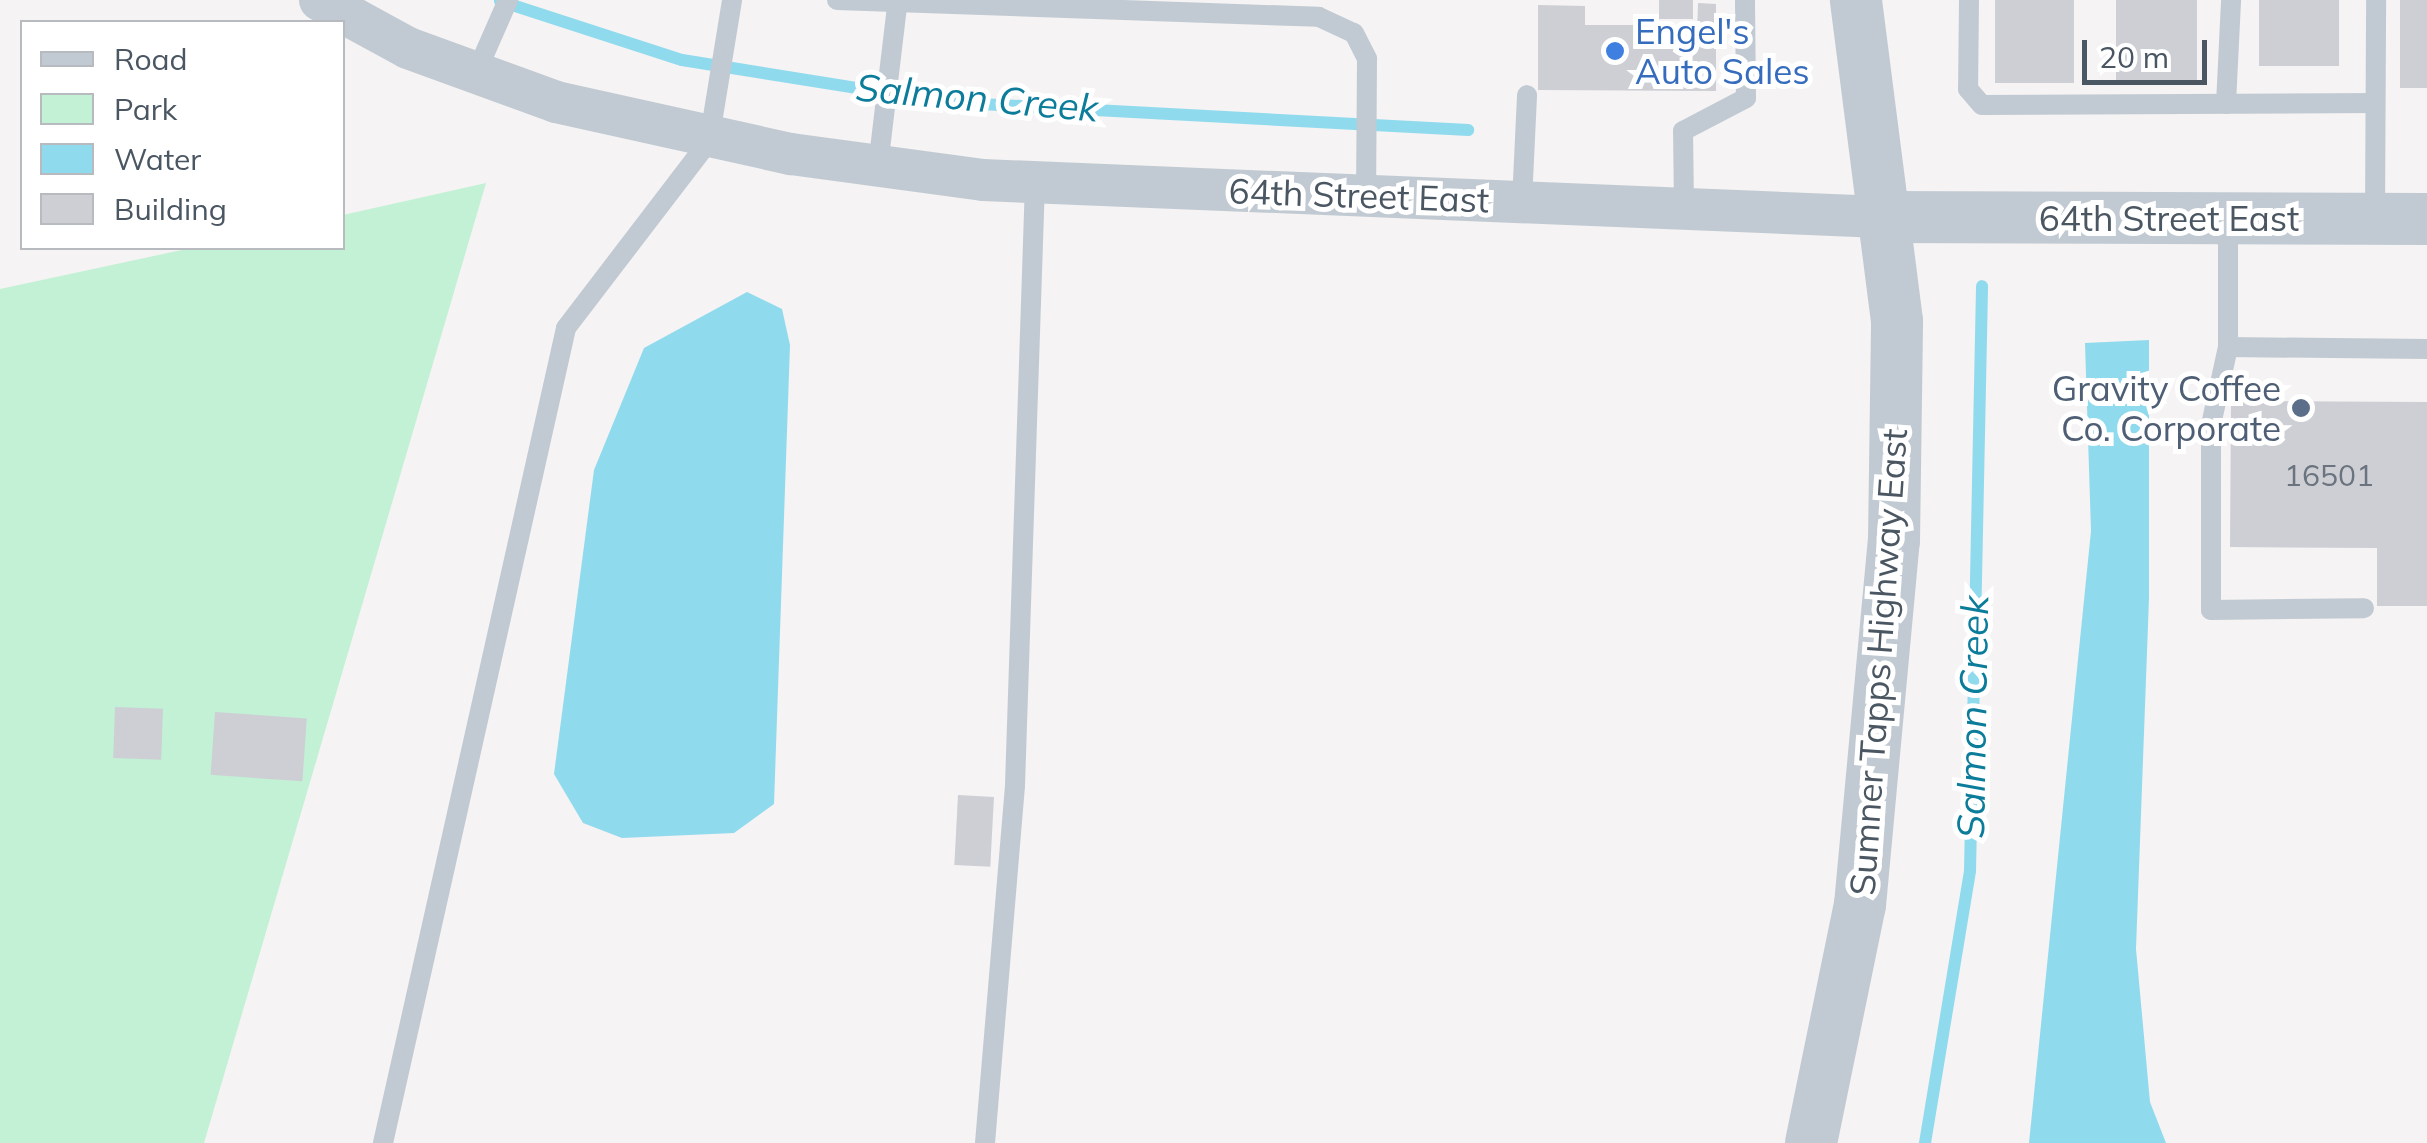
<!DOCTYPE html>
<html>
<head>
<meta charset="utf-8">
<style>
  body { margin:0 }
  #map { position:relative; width:2427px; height:1143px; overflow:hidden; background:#f5f3f3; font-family:Mulish,sans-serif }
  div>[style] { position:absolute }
  .green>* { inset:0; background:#c3f1d5 }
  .water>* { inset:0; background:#90daee }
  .stream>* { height:12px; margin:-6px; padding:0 6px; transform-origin:6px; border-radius:6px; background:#90daee }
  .building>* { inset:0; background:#cdcfd5; transform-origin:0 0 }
  .service>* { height:20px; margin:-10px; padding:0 10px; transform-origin:10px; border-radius:10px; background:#c1cad2 }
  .minor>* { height:42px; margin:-21px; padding:0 21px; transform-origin:21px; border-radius:21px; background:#c1cad2 }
  .tertiary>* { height:52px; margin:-26px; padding:0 26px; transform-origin:26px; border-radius:26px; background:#c1cad2 }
  .dots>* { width:28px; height:28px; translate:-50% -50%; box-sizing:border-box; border:5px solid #fff; border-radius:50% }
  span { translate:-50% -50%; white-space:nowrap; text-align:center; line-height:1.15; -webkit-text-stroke:10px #fff; paint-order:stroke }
  .number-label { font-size:30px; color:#6b747e }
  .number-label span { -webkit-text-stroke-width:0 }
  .shop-label { font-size:35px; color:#366cbe }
  .left { translate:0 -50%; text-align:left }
  .street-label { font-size:35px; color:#4a5661 }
  .service-label { font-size:35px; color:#4e5e75 }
  .right { translate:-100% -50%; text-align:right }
  .water-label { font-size:38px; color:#0c7c9b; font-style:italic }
  .legend { position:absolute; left:20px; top:20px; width:325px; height:230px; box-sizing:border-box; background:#fff; border:2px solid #b7bbc0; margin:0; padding:12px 18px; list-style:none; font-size:30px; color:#4a5661 }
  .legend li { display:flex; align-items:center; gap:20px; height:50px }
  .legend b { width:50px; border:2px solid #b7bbc0 }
  .scale { position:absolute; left:2082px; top:40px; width:125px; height:45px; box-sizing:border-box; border:5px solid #4a5661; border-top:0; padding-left:12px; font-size:30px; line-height:35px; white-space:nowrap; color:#4a5661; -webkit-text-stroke:8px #fff; paint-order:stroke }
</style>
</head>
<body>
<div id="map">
  <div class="green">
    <i style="clip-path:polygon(486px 183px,204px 1143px,0 1143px,0 289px,191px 248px,342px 248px,343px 215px)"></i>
  </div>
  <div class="water">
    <i style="clip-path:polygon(747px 292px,782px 309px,790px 345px,774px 804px,734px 833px,622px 838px,583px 823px,554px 774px,594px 470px,644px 348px)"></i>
    <i style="clip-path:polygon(2149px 340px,2149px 598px,2136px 949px,2150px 1102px,2166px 1143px,2029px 1143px,2091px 531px,2085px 343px)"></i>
  </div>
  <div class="stream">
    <i style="left:500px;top:1px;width:191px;rotate:18deg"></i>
    <i style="left:682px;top:60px;width:265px;rotate:9.1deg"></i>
    <i style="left:944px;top:102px;width:525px;rotate:3.06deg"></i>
    <i style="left:1925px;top:1143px;width:276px;rotate:-80.6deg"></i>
    <i style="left:1970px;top:871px;width:585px;rotate:-88.82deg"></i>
  </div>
  <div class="building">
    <i style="left:1659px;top:0;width:34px;height:19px"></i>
    <i style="left:1995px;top:0;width:79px;height:83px"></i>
    <i style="left:2116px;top:0;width:81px;height:84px"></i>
    <i style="left:2259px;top:0;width:80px;height:66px"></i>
    <i style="left:2400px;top:0;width:27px;height:88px"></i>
    <i style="clip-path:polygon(1698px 3px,1716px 4px,1716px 91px,1538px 90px,1538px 5px,1585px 6px,1585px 25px,1635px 25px,1634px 37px,1697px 37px)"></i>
    <i style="clip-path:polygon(2231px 401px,2427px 402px,2427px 606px,2377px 606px,2377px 548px,2230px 547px)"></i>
    <i style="left:115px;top:707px;width:48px;height:51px;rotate:2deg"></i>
    <i style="left:215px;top:712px;width:92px;height:63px;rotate:4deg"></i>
    <i style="left:958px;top:795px;width:36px;height:70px;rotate:3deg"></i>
  </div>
  <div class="service">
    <i style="left:837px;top:0;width:482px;rotate:2deg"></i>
    <i style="left:1319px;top:17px;width:38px;rotate:25deg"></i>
    <i style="left:1354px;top:33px;width:29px;rotate:63deg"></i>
    <i style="left:1367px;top:59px;width:137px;rotate:90.4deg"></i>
    <i style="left:1969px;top:0;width:89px;rotate:90.6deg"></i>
    <i style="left:1968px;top:89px;width:21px;rotate:49deg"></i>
    <i style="left:1982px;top:105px;width:393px;rotate:-0.3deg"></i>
    <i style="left:476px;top:73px;width:80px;rotate:-66.3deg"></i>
    <i style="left:2226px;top:104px;width:104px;rotate:-87.2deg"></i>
    <i style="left:878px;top:166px;width:161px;rotate:-83.2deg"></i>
    <i style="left:1522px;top:202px;width:107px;rotate:-87.3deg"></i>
    <i style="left:1684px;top:209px;width:78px;rotate:-90.7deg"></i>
    <i style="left:1683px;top:131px;width:71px;rotate:-27.6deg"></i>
    <i style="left:1746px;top:98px;width:98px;rotate:-90.6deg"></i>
    <i style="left:2375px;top:217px;width:217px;rotate:-89.7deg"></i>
    <i style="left:2228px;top:221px;width:126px;rotate:90deg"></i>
    <i style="left:2228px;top:347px;width:199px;rotate:0.6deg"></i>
    <i style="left:2228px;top:347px;width:80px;rotate:102.3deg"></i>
    <i style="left:2211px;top:425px;width:185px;rotate:90deg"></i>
    <i style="left:2211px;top:610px;width:153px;rotate:-0.7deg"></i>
    <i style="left:383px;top:1143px;width:835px;rotate:-77.34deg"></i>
    <i style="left:566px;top:328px;width:235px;rotate:-52.6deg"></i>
    <i style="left:709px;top:141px;width:143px;rotate:-80.7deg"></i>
    <i style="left:985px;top:1143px;width:359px;rotate:-85.2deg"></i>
    <i style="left:1015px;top:785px;width:603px;rotate:-88.1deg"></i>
  </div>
  <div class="minor">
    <i style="left:320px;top:0;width:100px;rotate:28.6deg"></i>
    <i style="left:408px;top:48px;width:158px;rotate:20deg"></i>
    <i style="left:556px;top:102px;width:241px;rotate:12.5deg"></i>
    <i style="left:791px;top:154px;width:194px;rotate:7.7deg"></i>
    <i style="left:983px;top:180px;width:898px;rotate:2.36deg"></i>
  </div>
  <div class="tertiary">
    <i style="left:1880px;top:217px;width:547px;rotate:0.21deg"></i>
    <i style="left:1811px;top:1143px;width:243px;rotate:-78.4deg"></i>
    <i style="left:1860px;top:905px;width:366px;rotate:-84.7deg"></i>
    <i style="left:1894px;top:541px;width:220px;rotate:-89.2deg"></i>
    <i style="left:1897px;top:321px;width:324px;rotate:-97.3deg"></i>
  </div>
  <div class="dots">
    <i style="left:1615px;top:51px;background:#3f7fe0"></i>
    <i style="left:2301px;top:408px;background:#5c6f8a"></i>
  </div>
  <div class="number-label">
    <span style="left:2329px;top:475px">16501</span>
  </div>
  <div class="shop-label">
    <span class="left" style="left:1635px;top:51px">Engel's<br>Auto Sales</span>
  </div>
  <div class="street-label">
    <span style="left:1359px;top:195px;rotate:2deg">64th Street East</span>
    <span style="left:2169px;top:218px">64th Street East</span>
    <span style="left:1878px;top:662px;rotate:-86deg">Sumner Tapps Highway East</span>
  </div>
  <div class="service-label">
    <span class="right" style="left:2281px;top:408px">Gravity Coffee<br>Co. Corporate</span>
  </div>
  <div class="water-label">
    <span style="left:977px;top:98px;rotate:5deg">Salmon Creek</span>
    <span style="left:1973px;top:717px;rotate:-89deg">Salmon Creek</span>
  </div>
  <ul class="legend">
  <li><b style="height:12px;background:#c1cad2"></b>Road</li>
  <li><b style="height:28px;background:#c3f1d5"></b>Park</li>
  <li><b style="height:28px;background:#90daee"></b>Water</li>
  <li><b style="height:28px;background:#cdcfd5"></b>Building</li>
  </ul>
  <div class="scale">20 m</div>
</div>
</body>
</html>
